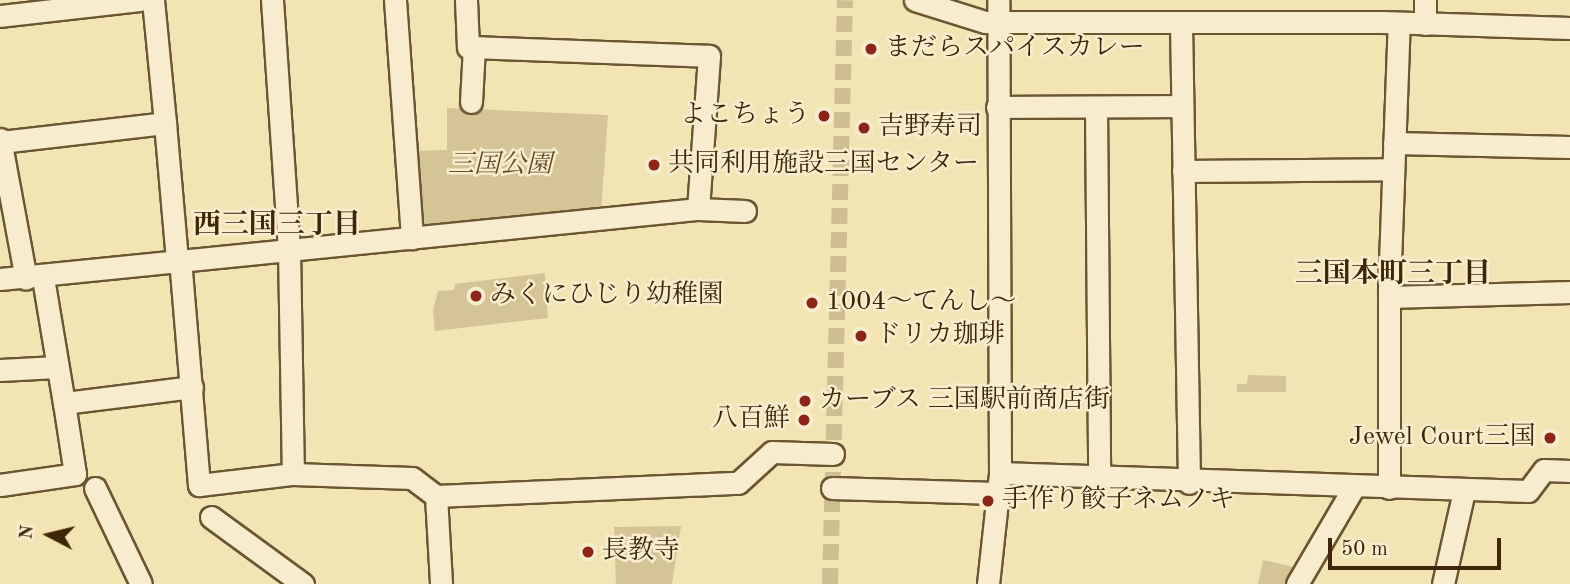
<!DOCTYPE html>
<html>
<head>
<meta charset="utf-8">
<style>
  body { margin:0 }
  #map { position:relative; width:1570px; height:584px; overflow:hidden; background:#f3e4b4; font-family:"Old Standard TT","Noto Serif JP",serif }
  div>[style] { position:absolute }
  .green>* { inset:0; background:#d4c496 }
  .pedestrian-tunnel>* { height:16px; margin-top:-8px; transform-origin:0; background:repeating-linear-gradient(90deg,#cfbe91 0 16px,transparent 0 24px) }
  .roads { filter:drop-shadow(2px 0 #6b5632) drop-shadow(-2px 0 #6b5632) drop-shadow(0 2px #6b5632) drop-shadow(0 -2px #6b5632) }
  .minor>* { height:21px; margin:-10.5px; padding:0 10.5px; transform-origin:10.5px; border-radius:10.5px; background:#f7edce }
  .dots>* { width:19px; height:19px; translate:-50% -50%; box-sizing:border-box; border:4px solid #f7edce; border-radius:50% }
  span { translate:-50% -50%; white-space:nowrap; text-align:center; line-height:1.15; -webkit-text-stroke:5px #f7edce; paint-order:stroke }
  .poi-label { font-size:26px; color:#3e2606 }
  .left { translate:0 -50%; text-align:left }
  .right { translate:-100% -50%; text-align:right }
  .park-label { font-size:26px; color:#644e2a; font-style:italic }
  .neighbourhood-label { font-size:28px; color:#3e2606; font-weight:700 }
  .north { position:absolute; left:14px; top:500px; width:70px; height:70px; -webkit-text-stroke:5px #f7edce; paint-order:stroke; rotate:277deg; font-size:19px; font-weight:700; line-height:28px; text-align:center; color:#3e2606 }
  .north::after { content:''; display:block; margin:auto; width:24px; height:32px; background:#3e2606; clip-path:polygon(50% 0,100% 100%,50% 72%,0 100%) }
  .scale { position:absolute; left:1328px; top:538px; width:173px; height:32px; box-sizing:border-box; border:4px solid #3e2606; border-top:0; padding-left:9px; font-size:21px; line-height:24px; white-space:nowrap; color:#3e2606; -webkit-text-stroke:5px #f7edce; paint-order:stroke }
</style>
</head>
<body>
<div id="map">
  <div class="green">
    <i style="clip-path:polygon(447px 108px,608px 115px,601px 211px,416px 230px,411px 151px,447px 150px)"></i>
    <i style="clip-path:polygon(545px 273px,548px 318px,435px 331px,433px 310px,438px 291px,454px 290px,455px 284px)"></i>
    <i style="clip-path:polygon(1248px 375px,1286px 376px,1286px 392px,1237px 392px,1237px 384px,1247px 384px)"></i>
    <i style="clip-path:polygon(681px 526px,672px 584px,616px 584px,614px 527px)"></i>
    <i style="clip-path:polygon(1263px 560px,1298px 568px,1289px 584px,1258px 584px)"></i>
  </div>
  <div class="pedestrian-tunnel">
    <i style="left:830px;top:584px;width:584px;rotate:-88.53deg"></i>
  </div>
  <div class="roads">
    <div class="minor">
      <i style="left:153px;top:0;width:124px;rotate:84.4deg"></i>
      <i style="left:272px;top:0;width:250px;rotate:86.1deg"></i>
      <i style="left:289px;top:249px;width:225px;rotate:89deg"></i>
      <i style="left:395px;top:0;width:239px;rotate:85.9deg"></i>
      <i style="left:466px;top:0;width:47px;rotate:87.6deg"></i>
      <i style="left:468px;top:47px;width:241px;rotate:2.1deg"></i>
      <i style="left:709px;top:56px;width:153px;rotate:94.1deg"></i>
      <i style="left:915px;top:0;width:73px;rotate:17.4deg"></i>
      <i style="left:985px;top:22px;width:397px"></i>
      <i style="left:1382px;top:22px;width:188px;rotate:1.8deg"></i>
      <i style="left:0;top:16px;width:141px;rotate:-6.5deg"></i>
      <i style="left:1181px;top:23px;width:460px;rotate:89deg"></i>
      <i style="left:1425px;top:24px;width:24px;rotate:-90deg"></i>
      <i style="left:471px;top:102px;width:55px;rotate:-86.9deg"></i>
      <i style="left:997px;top:107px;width:185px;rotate:-0.3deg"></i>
      <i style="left:1096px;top:108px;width:370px;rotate:89.5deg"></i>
      <i style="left:0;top:139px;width:142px;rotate:79.5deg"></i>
      <i style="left:1px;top:142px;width:165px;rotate:-6.6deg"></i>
      <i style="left:165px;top:123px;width:137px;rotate:85deg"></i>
      <i style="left:1394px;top:143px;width:176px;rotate:1.3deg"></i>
      <i style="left:1183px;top:171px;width:210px;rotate:-0.5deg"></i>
      <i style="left:180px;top:259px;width:227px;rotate:85.2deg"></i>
      <i style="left:199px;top:485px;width:95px;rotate:-6.7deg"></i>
      <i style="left:293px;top:474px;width:119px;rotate:1.9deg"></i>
      <i style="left:412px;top:478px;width:30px;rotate:37deg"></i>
      <i style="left:436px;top:496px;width:302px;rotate:-2.5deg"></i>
      <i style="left:738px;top:483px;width:46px;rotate:-42.4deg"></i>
      <i style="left:772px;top:452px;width:61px;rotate:1.9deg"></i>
      <i style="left:43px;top:278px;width:127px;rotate:80.5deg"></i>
      <i style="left:0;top:279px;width:702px;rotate:-5.73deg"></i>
      <i style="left:698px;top:209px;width:47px;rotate:2.4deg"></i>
      <i style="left:1389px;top:297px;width:181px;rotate:-1.6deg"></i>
      <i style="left:0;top:370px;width:57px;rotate:-3deg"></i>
      <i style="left:1000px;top:473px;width:528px;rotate:1.95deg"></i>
      <i style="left:1528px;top:491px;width:26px;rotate:-53deg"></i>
      <i style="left:1544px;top:470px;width:26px;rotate:2deg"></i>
      <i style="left:0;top:485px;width:76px;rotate:-8.3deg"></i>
      <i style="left:75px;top:474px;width:72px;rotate:-98.8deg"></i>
      <i style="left:64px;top:403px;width:129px;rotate:-7.1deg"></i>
      <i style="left:95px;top:488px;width:106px;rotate:64.4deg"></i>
      <i style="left:832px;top:488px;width:165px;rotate:1.7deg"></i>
      <i style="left:1389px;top:488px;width:198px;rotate:-90deg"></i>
      <i style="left:1389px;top:290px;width:267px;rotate:-87.9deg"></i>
      <i style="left:436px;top:496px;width:88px;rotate:86.7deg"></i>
      <i style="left:211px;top:517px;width:114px;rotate:36.1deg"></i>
      <i style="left:988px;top:584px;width:112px;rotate:-83.8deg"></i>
      <i style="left:1000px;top:473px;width:473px;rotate:-90.2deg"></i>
      <i style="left:1297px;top:584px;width:113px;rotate:-59.6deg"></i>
      <i style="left:1443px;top:584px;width:95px;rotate:-77.3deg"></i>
    </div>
  </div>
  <div class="dots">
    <i style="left:871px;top:49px;background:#8f2418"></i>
    <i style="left:824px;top:116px;background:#8f2418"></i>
    <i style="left:864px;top:128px;background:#8f2418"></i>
    <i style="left:654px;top:165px;background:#8f2418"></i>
    <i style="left:476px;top:296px;background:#8f2418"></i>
    <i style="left:812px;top:303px;background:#8f2418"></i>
    <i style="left:861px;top:336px;background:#8f2418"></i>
    <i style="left:805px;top:401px;background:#8f2418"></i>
    <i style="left:804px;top:420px;background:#8f2418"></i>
    <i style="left:1550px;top:438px;background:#8f2418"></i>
    <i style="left:988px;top:501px;background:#8f2418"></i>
    <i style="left:588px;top:552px;background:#8f2418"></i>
  </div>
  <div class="poi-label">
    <span class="left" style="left:885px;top:49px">まだらスパイスカレー</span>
    <span class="right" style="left:810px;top:116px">よこちょう</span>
    <span class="left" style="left:878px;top:128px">吉野寿司</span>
    <span class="left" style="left:668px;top:165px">共同利用施設三国センター</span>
    <span class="left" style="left:490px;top:296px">みくにひじり幼稚園</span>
    <span class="left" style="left:826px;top:303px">1004〜てんし〜</span>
    <span class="left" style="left:875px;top:336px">ドリカ珈琲</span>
    <span class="left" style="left:819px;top:401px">カーブス 三国駅前商店街</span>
    <span class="right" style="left:790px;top:420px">八百鮮</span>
    <span class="right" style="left:1536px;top:438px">Jewel Court三国</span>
    <span class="left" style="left:1002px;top:501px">手作り餃子ネムノキ</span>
    <span class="left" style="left:602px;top:552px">長教寺</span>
  </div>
  <div class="park-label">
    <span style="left:500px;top:166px">三国公園</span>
  </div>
  <div class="neighbourhood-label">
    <span style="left:277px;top:226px">西三国三丁目</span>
    <span style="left:1393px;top:275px">三国本町三丁目</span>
  </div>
  <div class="north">N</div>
  <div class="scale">50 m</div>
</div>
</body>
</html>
